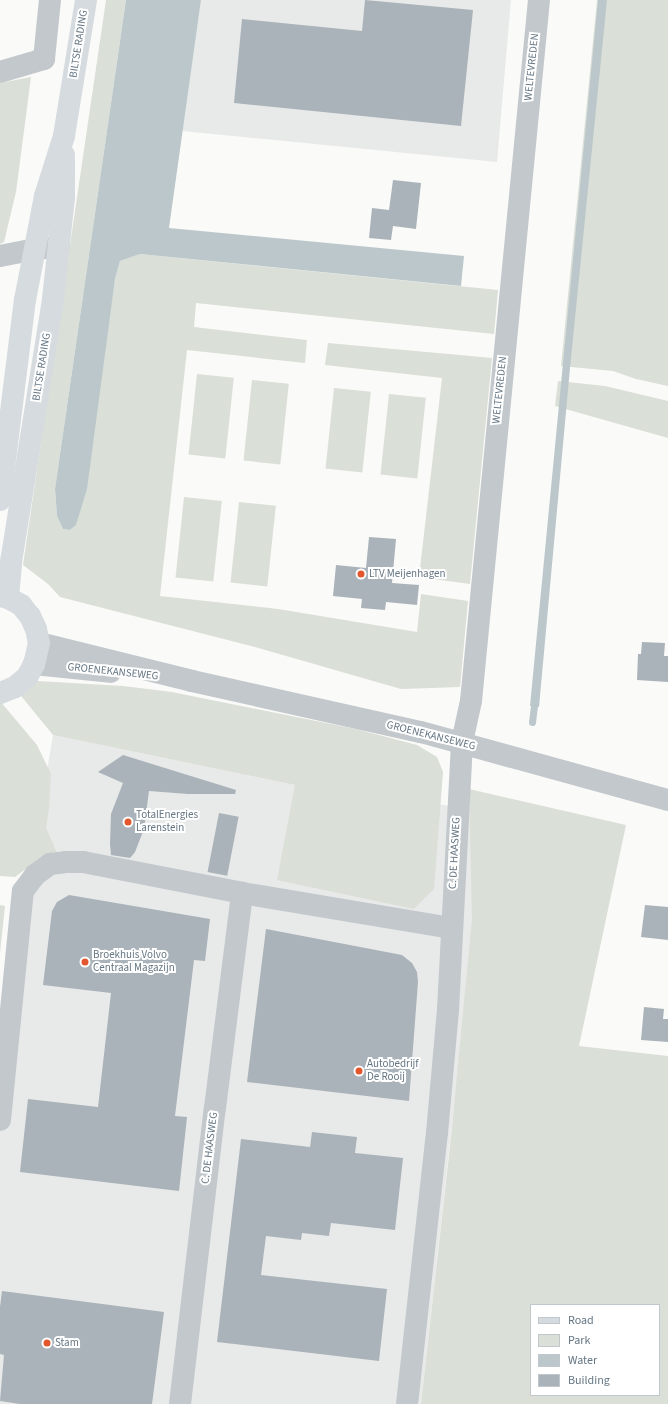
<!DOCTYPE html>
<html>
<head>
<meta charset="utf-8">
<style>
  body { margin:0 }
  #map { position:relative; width:668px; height:1404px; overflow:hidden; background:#fafaf8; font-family:"Source Sans 3",sans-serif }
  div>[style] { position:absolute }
  .built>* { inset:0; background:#e8e9e9 }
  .green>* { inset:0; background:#dadfd7; transform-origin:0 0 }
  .water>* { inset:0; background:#bbc7cb }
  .stream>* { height:7px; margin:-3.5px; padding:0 3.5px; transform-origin:3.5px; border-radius:3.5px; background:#bbc7cb }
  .building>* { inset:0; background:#aab3b9; transform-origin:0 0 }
  .minor>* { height:22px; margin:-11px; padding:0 11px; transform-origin:11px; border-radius:11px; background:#c3c8cc }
  .major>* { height:22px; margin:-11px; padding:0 11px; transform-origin:11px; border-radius:11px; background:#d6dbdf }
  .dots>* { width:11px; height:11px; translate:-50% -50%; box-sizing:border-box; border:2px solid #fff; border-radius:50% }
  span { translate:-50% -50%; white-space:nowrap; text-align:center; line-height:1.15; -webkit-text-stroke:4px #fff; paint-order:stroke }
  .street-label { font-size:11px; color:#657683 }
  .poi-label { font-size:11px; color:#657683 }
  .left { translate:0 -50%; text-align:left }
  .legend { position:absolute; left:530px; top:1304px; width:130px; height:92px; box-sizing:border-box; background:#fff; border:1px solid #c1c8cd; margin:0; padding:5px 7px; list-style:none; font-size:12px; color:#657683 }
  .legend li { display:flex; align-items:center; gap:8px; height:20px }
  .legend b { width:20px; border:1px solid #c1c8cd }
</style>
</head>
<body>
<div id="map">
  <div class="built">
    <i style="clip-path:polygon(201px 0,511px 0,497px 162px,182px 131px)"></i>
    <i style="clip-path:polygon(53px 735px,295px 785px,474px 809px,475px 918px,421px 1404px,0 1404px,0 1053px)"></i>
  </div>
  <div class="green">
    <i style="clip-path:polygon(106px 0,126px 0,55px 489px,57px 516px,63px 529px,70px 530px,76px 525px,79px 511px,115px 279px,120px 261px,140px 254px,498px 290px,494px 334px,196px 303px,194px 327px,307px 340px,305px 363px,187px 350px,160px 596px,278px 609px,417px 632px,421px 594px,468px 601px,460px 687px,401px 689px,255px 647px,60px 597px,48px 584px,23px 565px)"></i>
    <i style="clip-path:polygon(597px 0,668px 0,668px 386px,636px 379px,613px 371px,561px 366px)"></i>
    <i style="clip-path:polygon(31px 77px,16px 192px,4px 242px,0 244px,0 83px)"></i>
    <i style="clip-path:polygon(328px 343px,492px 358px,470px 584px,419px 577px,442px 378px,325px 365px)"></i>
    <i style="left:197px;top:374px;width:37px;height:81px;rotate:6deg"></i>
    <i style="left:252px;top:380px;width:37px;height:81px;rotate:6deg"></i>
    <i style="clip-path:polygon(558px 381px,605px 386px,668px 401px,668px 438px,555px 406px)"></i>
    <i style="left:334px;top:388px;width:37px;height:81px;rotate:6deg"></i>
    <i style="left:389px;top:394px;width:37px;height:81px;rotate:6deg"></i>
    <i style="left:184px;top:497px;width:38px;height:81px;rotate:6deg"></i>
    <i style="left:239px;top:502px;width:37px;height:81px;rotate:6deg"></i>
    <i style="clip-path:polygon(37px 681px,123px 686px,172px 692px,356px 729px,417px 745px,437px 757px,443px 772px,434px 889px,414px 909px,277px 880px,295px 785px,53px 735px,17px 691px)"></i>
    <i style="clip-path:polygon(0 701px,37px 745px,51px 774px,49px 809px,46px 828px,57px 853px,38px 860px,15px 877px,0 876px)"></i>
    <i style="clip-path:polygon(evenodd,469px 789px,626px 825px,579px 1046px,668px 1056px,668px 1404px,421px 1404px,451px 1137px,472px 919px,469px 789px,531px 1305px,659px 1305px,659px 1395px,531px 1395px,531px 1305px)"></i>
    <i style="clip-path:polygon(0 905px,5px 906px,0 953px)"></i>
  </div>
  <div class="water">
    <i style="clip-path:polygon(126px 0,201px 0,169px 228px,464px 256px,461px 286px,140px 254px,120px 261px,115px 279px,87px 489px,76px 525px,70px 530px,63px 529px,57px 516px,55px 489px)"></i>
    <i style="clip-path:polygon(598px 0,607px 0,570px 368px,539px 707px,530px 706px)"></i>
  </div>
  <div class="stream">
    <i style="left:532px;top:722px;width:25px;rotate:-83deg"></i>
  </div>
  <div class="building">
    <i style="clip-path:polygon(365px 0,473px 10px,461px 126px,234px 103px,242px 19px,362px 31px)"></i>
    <i style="clip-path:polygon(393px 180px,421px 183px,416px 229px,393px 226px,391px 240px,369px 238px,372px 208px,389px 210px)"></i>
    <i style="clip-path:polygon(369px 537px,396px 539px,392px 583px,419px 585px,417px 605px,386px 602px,385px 610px,361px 608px,362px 599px,333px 596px,336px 565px,366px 568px)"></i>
    <i style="clip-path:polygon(642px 642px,665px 643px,664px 656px,668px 656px,668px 682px,637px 680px,638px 654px,641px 654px)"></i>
    <i style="clip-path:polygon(123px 755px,236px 790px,235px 794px,188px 794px,149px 791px,144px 829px,135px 852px,130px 858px,111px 855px,110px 844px,111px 814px,123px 783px,98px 772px)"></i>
    <i style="left:219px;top:813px;width:20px;height:60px;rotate:11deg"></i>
    <i style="clip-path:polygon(69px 895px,210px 919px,205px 961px,194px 960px,175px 1116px,187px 1117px,179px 1191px,20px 1172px,28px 1099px,98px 1107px,111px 993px,43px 985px,52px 911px,57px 902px)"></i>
    <i style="clip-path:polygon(645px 905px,668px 907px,668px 940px,641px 937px)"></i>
    <i style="clip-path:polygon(266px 929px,402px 955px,412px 963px,417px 972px,418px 982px,409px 1101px,247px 1082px)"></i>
    <i style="clip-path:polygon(644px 1007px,664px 1009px,663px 1019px,668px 1019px,668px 1042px,641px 1040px)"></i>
    <i style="clip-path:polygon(312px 1132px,357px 1137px,355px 1153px,403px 1158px,395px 1230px,331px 1223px,329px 1236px,302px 1233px,301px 1240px,266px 1236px,261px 1275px,387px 1289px,379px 1361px,217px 1342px,241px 1139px,310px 1147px)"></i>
    <i style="clip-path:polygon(2px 1291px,164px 1312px,152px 1404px,20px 1404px,0 1401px,4px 1355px,0 1354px,0 1307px)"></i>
  </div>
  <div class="minor">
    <i style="left:0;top:72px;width:46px;rotate:-16.5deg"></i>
    <i style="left:44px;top:59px;width:59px;rotate:-84.2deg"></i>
    <i style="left:0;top:256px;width:36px;rotate:-11deg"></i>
    <i style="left:35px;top:249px;width:24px;rotate:-5deg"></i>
    <i style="left:39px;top:643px;width:158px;rotate:13.9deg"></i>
    <i style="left:192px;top:681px;width:235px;rotate:12.6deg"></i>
    <i style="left:421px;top:732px;width:256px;rotate:15.4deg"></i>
    <i style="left:34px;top:664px;width:77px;rotate:5.9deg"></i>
    <i style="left:0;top:1120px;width:230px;rotate:-84.3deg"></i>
    <i style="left:23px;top:891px;width:20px;rotate:-53deg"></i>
    <i style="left:35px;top:875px;width:19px;rotate:-36deg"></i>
    <i style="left:50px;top:864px;width:16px;rotate:-7deg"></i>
    <i style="left:66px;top:862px;width:17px"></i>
    <i style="left:83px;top:862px;width:162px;rotate:11deg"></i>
    <i style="left:242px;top:893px;width:212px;rotate:9.5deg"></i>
    <i style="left:180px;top:1404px;width:298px;rotate:-83.3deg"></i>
    <i style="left:215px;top:1108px;width:217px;rotate:-82.8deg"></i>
    <i style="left:407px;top:1404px;width:273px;rotate:-83.7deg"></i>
    <i style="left:437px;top:1133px;width:123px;rotate:-84.9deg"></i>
    <i style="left:448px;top:1010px;width:268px;rotate:-87deg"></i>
    <i style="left:462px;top:742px;width:42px;rotate:-77.6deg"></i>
    <i style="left:471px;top:701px;width:704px;rotate:-84.46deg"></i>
  </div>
  <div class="major">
    <i style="left:0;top:500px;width:202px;rotate:-82.9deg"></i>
    <i style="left:25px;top:300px;width:106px;rotate:-79.1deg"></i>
    <i style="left:45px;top:196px;width:63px;rotate:-72.4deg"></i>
    <i style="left:64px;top:136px;width:138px;rotate:-80.8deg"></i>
    <i style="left:0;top:596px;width:8px;rotate:14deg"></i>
    <i style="left:8px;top:598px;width:15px;rotate:28deg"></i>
    <i style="left:21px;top:605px;width:14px;rotate:51deg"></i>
    <i style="left:30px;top:616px;width:14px;rotate:65deg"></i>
    <i style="left:36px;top:629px;width:14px;rotate:78deg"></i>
    <i style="left:39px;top:643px;width:22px;rotate:103deg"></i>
    <i style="left:34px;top:664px;width:15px;rotate:118deg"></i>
    <i style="left:27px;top:677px;width:16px;rotate:140deg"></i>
    <i style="left:15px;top:687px;width:16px;rotate:158deg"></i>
    <i style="left:8px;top:598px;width:36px;rotate:-85deg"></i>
    <i style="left:11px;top:562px;width:266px;rotate:-80.9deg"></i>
    <i style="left:53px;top:299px;width:103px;rotate:-83.8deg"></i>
    <i style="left:64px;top:197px;width:42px;rotate:-90deg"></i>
  </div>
  <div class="dots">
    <i style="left:361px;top:574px;background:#e4572e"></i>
    <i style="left:128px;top:822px;background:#e4572e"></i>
    <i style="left:85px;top:962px;background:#e4572e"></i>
    <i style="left:359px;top:1071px;background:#e4572e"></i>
    <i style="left:47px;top:1343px;background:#e4572e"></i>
  </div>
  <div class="street-label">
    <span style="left:79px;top:44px;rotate:-81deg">BILTSE RADING</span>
    <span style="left:532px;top:67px;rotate:-84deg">WELTEVREDEN</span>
    <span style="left:42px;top:367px;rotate:-81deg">BILTSE RADING</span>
    <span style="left:500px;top:390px;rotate:-84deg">WELTEVREDEN</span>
    <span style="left:113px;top:672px;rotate:6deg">GROENEKANSEWEG</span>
    <span style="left:431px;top:736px;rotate:14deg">GROENEKANSEWEG</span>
    <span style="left:455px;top:853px;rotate:-87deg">C. DE HAASWEG</span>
    <span style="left:210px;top:1148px;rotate:-83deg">C. DE HAASWEG</span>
  </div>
  <div class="poi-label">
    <span class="left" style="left:369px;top:574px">LTV Meijenhagen</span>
    <span class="left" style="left:136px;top:822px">TotalEnergies<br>Larenstein</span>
    <span class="left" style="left:93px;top:962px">Broekhuis Volvo<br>Centraal Magazijn</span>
    <span class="left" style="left:367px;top:1071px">Autobedrijf<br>De Rooij</span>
    <span class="left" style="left:55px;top:1343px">Stam</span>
  </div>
  <ul class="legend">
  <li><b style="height:5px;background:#d6dbdf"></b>Road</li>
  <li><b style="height:11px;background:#dadfd7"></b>Park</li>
  <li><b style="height:11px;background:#bbc7cb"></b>Water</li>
  <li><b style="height:11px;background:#aab3b9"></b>Building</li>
  </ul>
</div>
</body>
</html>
